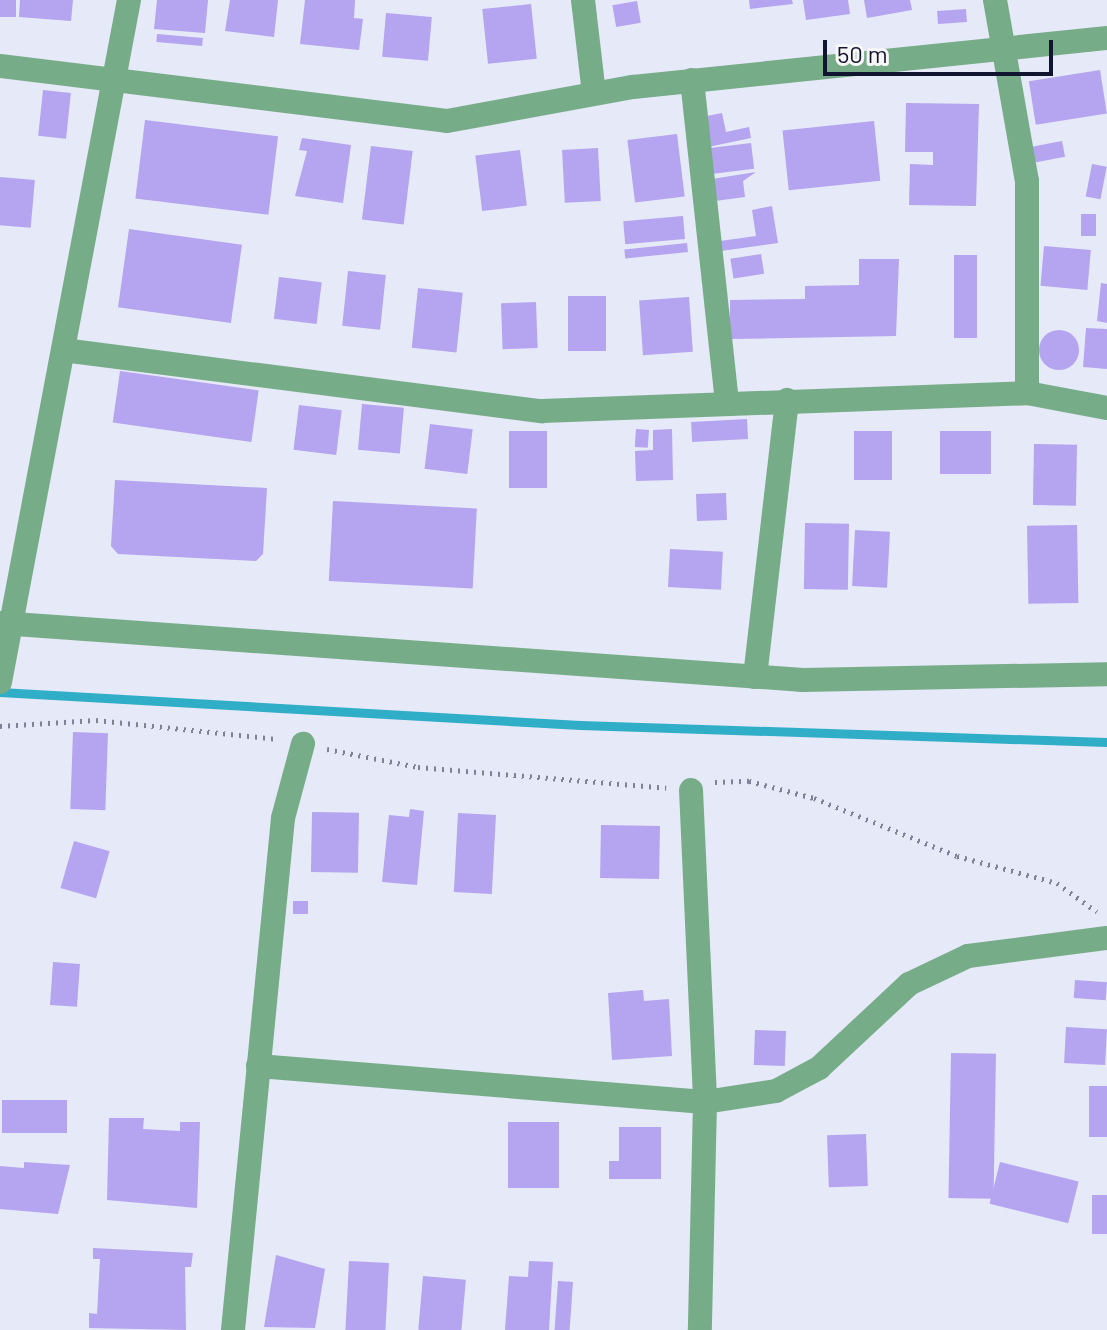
<!DOCTYPE html>
<html>
<head>
<meta charset="utf-8">
<style>
  body { margin:0 }
  #map { position:relative; width:1107px; height:1330px; overflow:hidden; background:#e5e9f8; font-family:Barlow,sans-serif }
  div>[style] { position:absolute }
  .stream>* { height:9px; margin:-4.5px; padding:0 4.5px; transform-origin:4.5px; border-radius:4.5px; background:#31aec7 }
  .building>* { inset:0; background:#b5a4ef; transform-origin:0 0 }
  .round { border-radius:50% }
  .path>* { height:5px; margin-top:-2.5px; transform-origin:0; background:repeating-linear-gradient(90deg,#7e8297 0 2px,transparent 0 8px) }
  .minor>* { height:24px; margin:-12px; padding:0 12px; transform-origin:12px; border-radius:12px; background:#77ac88 }
  span { translate:-50% -50%; white-space:nowrap; text-align:center; line-height:1.15; -webkit-text-stroke:6px #f7f7f7; paint-order:stroke }
  .scale { position:absolute; left:823px; top:40px; width:230px; height:36px; box-sizing:border-box; border:4px solid #111530; border-top:0; padding-left:10px; font-size:24px; line-height:28px; white-space:nowrap; color:#111530; -webkit-text-stroke:6px #f7f7f7; paint-order:stroke }
</style>
</head>
<body>
<div id="map">
  <div class="stream">
    <i style="left:0;top:692px;width:581px;rotate:3.26deg"></i>
    <i style="left:580px;top:725px;width:527px;rotate:1.85deg"></i>
  </div>
  <div class="building">
    <i style="left:0;top:0;width:16px;height:17px"></i>
    <i style="clip-path:polygon(20px 0,73px 0,71px 21px,19px 17px)"></i>
    <i style="clip-path:polygon(157px 0,208px 0,205px 33px,154px 29px)"></i>
    <i style="clip-path:polygon(230px 0,278px 0,274px 37px,225px 31px)"></i>
    <i style="clip-path:polygon(305px 0,355px 0,354px 18px,363px 19px,359px 50px,300px 44px)"></i>
    <i style="clip-path:polygon(749px 0,792px 0,793px 4px,750px 9px)"></i>
    <i style="clip-path:polygon(803px 0,848px 0,850px 14px,806px 20px)"></i>
    <i style="clip-path:polygon(864px 0,910px 0,912px 10px,867px 18px)"></i>
    <i style="left:637px;top:1px;width:22px;height:25px;rotate:80deg"></i>
    <i style="left:531px;top:4px;width:55px;height:49px;rotate:84deg"></i>
    <i style="left:966px;top:9px;width:13px;height:29px;rotate:86deg"></i>
    <i style="left:386px;top:13px;width:46px;height:44px;rotate:5deg"></i>
    <i style="left:157px;top:34px;width:46px;height:8px;rotate:5deg"></i>
    <i style="left:1100px;top:70px;width:44px;height:72px;rotate:81deg"></i>
    <i style="left:43px;top:90px;width:28px;height:46px;rotate:6deg"></i>
    <i style="clip-path:polygon(906px 103px,979px 104px,976px 206px,909px 205px,910px 164px,933px 165px,933px 152px,905px 152px)"></i>
    <i style="clip-path:polygon(722px 113px,726px 132px,749px 127px,751px 138px,708px 147px,702px 117px)"></i>
    <i style="left:145px;top:120px;width:134px;height:79px;rotate:7deg"></i>
    <i style="left:874px;top:121px;width:60px;height:92px;rotate:84deg"></i>
    <i style="left:677px;top:134px;width:63px;height:50px;rotate:83deg"></i>
    <i style="clip-path:polygon(302px 138px,351px 145px,343px 203px,295px 196px,307px 151px,299px 150px)"></i>
    <i style="left:1062px;top:141px;width:16px;height:32px;rotate:79deg"></i>
    <i style="left:751px;top:143px;width:26px;height:41px;rotate:83deg"></i>
    <i style="left:371px;top:146px;width:42px;height:74px;rotate:7deg"></i>
    <i style="left:598px;top:148px;width:53px;height:36px;rotate:87deg"></i>
    <i style="left:520px;top:150px;width:56px;height:45px;rotate:83deg"></i>
    <i style="left:1092px;top:164px;width:15px;height:33px;rotate:11deg"></i>
    <i style="clip-path:polygon(756px 172px,743px 181px,745px 197px,715px 201px,712px 179px)"></i>
    <i style="left:0;top:177px;width:35px;height:48px;rotate:5deg"></i>
    <i style="clip-path:polygon(772px 206px,778px 243px,721px 251px,720px 241px,756px 236px,752px 210px)"></i>
    <i style="left:1081px;top:214px;width:15px;height:22px"></i>
    <i style="left:683px;top:216px;width:23px;height:60px;rotate:85deg"></i>
    <i style="left:129px;top:229px;width:114px;height:79px;rotate:8deg"></i>
    <i style="left:687px;top:243px;width:9px;height:63px;rotate:84deg"></i>
    <i style="left:1044px;top:246px;width:47px;height:40px;rotate:5deg"></i>
    <i style="left:761px;top:254px;width:20px;height:31px;rotate:81deg"></i>
    <i style="left:954px;top:255px;width:23px;height:83px"></i>
    <i style="clip-path:polygon(859px 259px,899px 259px,896px 336px,730px 339px,730px 300px,805px 299px,805px 286px,859px 285px)"></i>
    <i style="left:348px;top:271px;width:38px;height:55px;rotate:6deg"></i>
    <i style="left:279px;top:277px;width:43px;height:42px;rotate:7deg"></i>
    <i style="clip-path:polygon(1101px 283px,1107px 284px,1107px 323px,1097px 321px)"></i>
    <i style="left:418px;top:288px;width:45px;height:60px;rotate:6deg"></i>
    <i style="left:568px;top:296px;width:38px;height:55px"></i>
    <i style="left:689px;top:297px;width:55px;height:50px;rotate:86deg"></i>
    <i style="left:536px;top:302px;width:46px;height:35px;rotate:88deg"></i>
    <i style="clip-path:polygon(1086px 328px,1107px 329px,1107px 369px,1083px 367px)"></i>
    <i class="round" style="left:1039px;top:330px;width:40px;height:40px"></i>
    <i style="left:120px;top:371px;width:140px;height:52px;rotate:8deg"></i>
    <i style="left:362px;top:404px;width:42px;height:46px;rotate:5deg"></i>
    <i style="left:299px;top:405px;width:43px;height:45px;rotate:7deg"></i>
    <i style="left:747px;top:419px;width:20px;height:56px;rotate:87deg"></i>
    <i style="left:430px;top:424px;width:43px;height:45px;rotate:7deg"></i>
    <i style="left:636px;top:429px;width:13px;height:18px;rotate:4deg"></i>
    <i style="clip-path:polygon(672px 429px,673px 480px,636px 481px,635px 451px,653px 450px,653px 430px)"></i>
    <i style="left:509px;top:431px;width:38px;height:57px"></i>
    <i style="left:892px;top:431px;width:49px;height:38px;rotate:90deg"></i>
    <i style="left:940px;top:431px;width:51px;height:43px"></i>
    <i style="left:1034px;top:444px;width:43px;height:61px;rotate:1deg"></i>
    <i style="clip-path:polygon(115px 480px,267px 488px,263px 554px,256px 561px,118px 554px,111px 546px)"></i>
    <i style="left:726px;top:493px;width:27px;height:30px;rotate:88deg"></i>
    <i style="left:333px;top:501px;width:144px;height:80px;rotate:3deg"></i>
    <i style="left:805px;top:523px;width:44px;height:66px;rotate:1deg"></i>
    <i style="left:1077px;top:525px;width:78px;height:50px;rotate:89deg"></i>
    <i style="left:855px;top:530px;width:35px;height:56px;rotate:3deg"></i>
    <i style="left:670px;top:549px;width:53px;height:38px;rotate:3deg"></i>
    <i style="left:73px;top:732px;width:35px;height:77px;rotate:2deg"></i>
    <i style="clip-path:polygon(410px 809px,424px 811px,417px 885px,382px 882px,389px 815px,409px 817px)"></i>
    <i style="left:312px;top:812px;width:47px;height:60px;rotate:1deg"></i>
    <i style="left:458px;top:813px;width:38px;height:79px;rotate:3deg"></i>
    <i style="left:601px;top:825px;width:59px;height:53px;rotate:1deg"></i>
    <i style="left:74px;top:841px;width:37px;height:49px;rotate:16deg"></i>
    <i style="left:293px;top:901px;width:15px;height:13px"></i>
    <i style="left:53px;top:962px;width:27px;height:43px;rotate:4deg"></i>
    <i style="left:1075px;top:980px;width:32px;height:18px;rotate:4deg"></i>
    <i style="clip-path:polygon(643px 990px,644px 1001px,669px 999px,672px 1056px,612px 1060px,608px 993px)"></i>
    <i style="left:1066px;top:1027px;width:41px;height:36px;rotate:3deg"></i>
    <i style="left:755px;top:1030px;width:31px;height:35px;rotate:2deg"></i>
    <i style="left:951px;top:1053px;width:45px;height:145px;rotate:1deg"></i>
    <i style="left:1089px;top:1086px;width:18px;height:51px"></i>
    <i style="left:67px;top:1100px;width:33px;height:65px;rotate:90deg"></i>
    <i style="clip-path:polygon(109px 1118px,144px 1118px,143px 1129px,180px 1131px,180px 1122px,200px 1122px,197px 1208px,107px 1200px)"></i>
    <i style="left:508px;top:1122px;width:51px;height:66px"></i>
    <i style="clip-path:polygon(619px 1127px,661px 1127px,661px 1179px,609px 1179px,609px 1161px,619px 1161px)"></i>
    <i style="left:866px;top:1134px;width:52px;height:39px;rotate:88deg"></i>
    <i style="clip-path:polygon(24px 1162px,70px 1165px,58px 1214px,0 1209px,0 1166px,24px 1168px)"></i>
    <i style="left:1000px;top:1162px;width:81px;height:43px;rotate:14deg"></i>
    <i style="left:1092px;top:1195px;width:15px;height:39px"></i>
    <i style="clip-path:polygon(93px 1248px,193px 1253px,191px 1267px,185px 1267px,186px 1330px,89px 1328px,89px 1313px,97px 1314px,100px 1259px,93px 1259px)"></i>
    <i style="clip-path:polygon(276px 1255px,325px 1269px,315px 1328px,264px 1327px)"></i>
    <i style="left:349px;top:1261px;width:40px;height:69px;rotate:3deg"></i>
    <i style="clip-path:polygon(529px 1261px,553px 1262px,549px 1330px,505px 1330px,509px 1276px,528px 1277px)"></i>
    <i style="left:423px;top:1276px;width:43px;height:54px;rotate:5deg"></i>
    <i style="left:558px;top:1281px;width:15px;height:49px;rotate:4deg"></i>
  </div>
  <div class="path">
    <i style="left:0;top:726px;width:96px;rotate:-3.6deg"></i>
    <i style="left:96px;top:720px;width:183px;rotate:6deg"></i>
    <i style="left:327px;top:749px;width:93px;rotate:11.2deg"></i>
    <i style="left:418px;top:767px;width:249px;rotate:4.8deg"></i>
    <i style="left:715px;top:782px;width:34px;rotate:-2deg"></i>
    <i style="left:749px;top:781px;width:67px;rotate:14.7deg"></i>
    <i style="left:814px;top:798px;width:154px;rotate:22.1deg"></i>
    <i style="left:957px;top:856px;width:104px;rotate:15.1deg"></i>
    <i style="left:1057px;top:883px;width:49px;rotate:35.9deg"></i>
  </div>
  <div class="minor">
    <i style="left:583px;top:0;width:94px;rotate:83.3deg"></i>
    <i style="left:995px;top:0;width:184px;rotate:80deg"></i>
    <i style="left:1027px;top:181px;width:212px;rotate:90deg"></i>
    <i style="left:0;top:66px;width:450px;rotate:7deg"></i>
    <i style="left:447px;top:121px;width:189px;rotate:-10.4deg"></i>
    <i style="left:633px;top:87px;width:477px;rotate:-5.9deg"></i>
    <i style="left:692px;top:80px;width:325px;rotate:83.8deg"></i>
    <i style="left:63px;top:350px;width:483px;rotate:7.3deg"></i>
    <i style="left:542px;top:411px;width:485px;rotate:-2.1deg"></i>
    <i style="left:1027px;top:393px;width:81px;rotate:10.6deg"></i>
    <i style="left:0;top:623px;width:805px;rotate:4.06deg"></i>
    <i style="left:803px;top:680px;width:304px;rotate:-1.1deg"></i>
    <i style="left:755px;top:677px;width:279px;rotate:-83.4deg"></i>
    <i style="left:0;top:682px;width:694px;rotate:-79.29deg"></i>
    <i style="left:691px;top:790px;width:312px;rotate:87.4deg"></i>
    <i style="left:705px;top:1102px;width:228px;rotate:91.3deg"></i>
    <i style="left:258px;top:1066px;width:448px;rotate:4.6deg"></i>
    <i style="left:705px;top:1102px;width:72px;rotate:-8.8deg"></i>
    <i style="left:776px;top:1091px;width:49px;rotate:-28.1deg"></i>
    <i style="left:819px;top:1068px;width:123px;rotate:-43deg"></i>
    <i style="left:909px;top:984px;width:65px;rotate:-25.4deg"></i>
    <i style="left:968px;top:956px;width:140px;rotate:-7.4deg"></i>
    <i style="left:233px;top:1330px;width:514px;rotate:-84.42deg"></i>
    <i style="left:283px;top:818px;width:77px;rotate:-74.9deg"></i>
  </div>
  <div class="scale">50 m</div>
</div>
</body>
</html>
